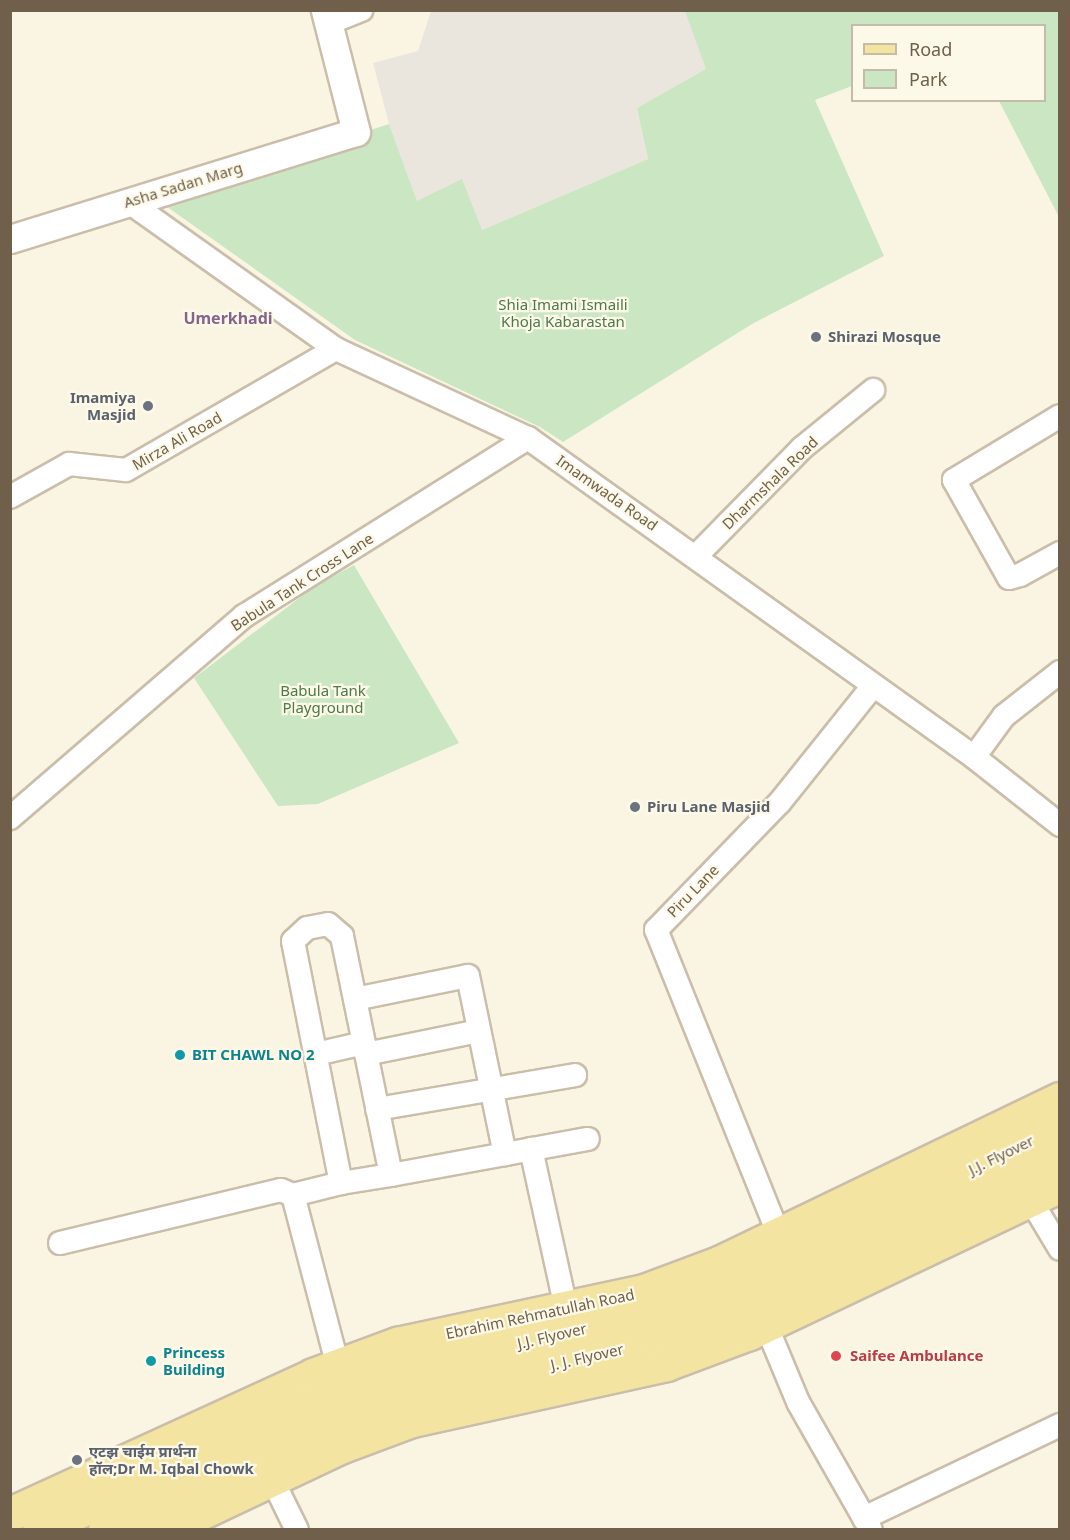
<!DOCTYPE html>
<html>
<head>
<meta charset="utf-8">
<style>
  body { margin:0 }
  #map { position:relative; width:1070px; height:1540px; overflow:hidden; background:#faf5e3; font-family:"Noto Sans","Noto Sans Devanagari",sans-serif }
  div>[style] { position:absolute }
  .industrial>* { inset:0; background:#eae6de }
  .green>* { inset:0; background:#cbe6c3 }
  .roads { filter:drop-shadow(2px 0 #cabeab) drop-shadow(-2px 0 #cabeab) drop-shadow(0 2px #cabeab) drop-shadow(0 -2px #cabeab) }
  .minor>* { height:22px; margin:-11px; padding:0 11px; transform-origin:11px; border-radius:11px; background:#fff }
  .tertiary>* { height:27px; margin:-13.5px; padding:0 13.5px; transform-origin:13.5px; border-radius:13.5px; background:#fff }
  .primary>* { height:33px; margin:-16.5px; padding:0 16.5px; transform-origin:16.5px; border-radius:16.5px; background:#f4e4a1 }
  .dots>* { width:16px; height:16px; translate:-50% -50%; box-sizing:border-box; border:3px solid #fdf9e9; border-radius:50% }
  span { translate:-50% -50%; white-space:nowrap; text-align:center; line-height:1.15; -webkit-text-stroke:4.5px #fdf9e9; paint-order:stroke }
  .street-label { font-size:15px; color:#705f4b }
  .park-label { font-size:15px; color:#4d7a47 }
  .worship-label { font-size:15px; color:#5b616d; font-weight:700 }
  .left { translate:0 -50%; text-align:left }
  .right { translate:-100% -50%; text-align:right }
  .culture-label { font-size:15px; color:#0d838f; font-weight:700 }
  .health-label { font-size:15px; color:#be3a42; font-weight:700 }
  .neighbourhood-label { font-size:16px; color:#86648c; font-weight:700 }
  .frame { position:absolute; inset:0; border:12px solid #705f4b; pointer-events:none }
  .legend { position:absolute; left:851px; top:24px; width:195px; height:78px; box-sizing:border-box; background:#fdf9e9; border:2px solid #c5bbaa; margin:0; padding:8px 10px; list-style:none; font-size:18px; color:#705f4b }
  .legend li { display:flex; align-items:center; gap:12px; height:30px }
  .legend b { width:30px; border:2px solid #c5bbaa }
</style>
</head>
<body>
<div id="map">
  <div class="industrial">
    <i style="clip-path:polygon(685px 10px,707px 69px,637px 108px,648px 159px,482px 230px,417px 201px,389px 124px,373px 63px,418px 51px,431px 11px)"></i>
  </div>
  <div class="green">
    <i style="clip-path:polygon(685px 11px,1059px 11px,1059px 217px,999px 101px,1044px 100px,1044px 26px,852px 26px,852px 86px,815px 100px,884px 256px,752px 324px,563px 442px,540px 427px,355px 340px,156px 199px,389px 124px,417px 201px,462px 179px,482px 230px,648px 159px,637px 108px,706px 69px)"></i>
    <i style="clip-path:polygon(354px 565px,459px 743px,318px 804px,278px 806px,194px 678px,315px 586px)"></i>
  </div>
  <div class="roads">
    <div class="minor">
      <i style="left:329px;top:23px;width:35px;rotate:-22deg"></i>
      <i style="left:129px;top:202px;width:254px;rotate:35.4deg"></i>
      <i style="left:336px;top:349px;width:212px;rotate:24.9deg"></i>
      <i style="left:528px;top:438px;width:548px;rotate:35.57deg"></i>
      <i style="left:974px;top:757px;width:110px;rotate:38.3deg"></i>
      <i style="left:1060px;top:416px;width:124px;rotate:148.9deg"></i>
      <i style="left:954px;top:480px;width:112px;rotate:60.7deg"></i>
      <i style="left:1009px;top:578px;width:11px;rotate:-15deg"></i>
      <i style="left:1020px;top:575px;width:46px;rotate:-28.8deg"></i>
      <i style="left:10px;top:497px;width:68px;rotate:-29.2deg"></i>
      <i style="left:69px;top:464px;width:57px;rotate:6deg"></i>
      <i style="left:126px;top:470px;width:242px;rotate:-30deg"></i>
      <i style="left:697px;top:555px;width:150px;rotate:-45.5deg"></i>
      <i style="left:802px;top:448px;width:92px;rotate:-39.2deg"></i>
      <i style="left:974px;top:757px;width:51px;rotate:-53.8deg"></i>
      <i style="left:1004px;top:716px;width:71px;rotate:-38.2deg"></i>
      <i style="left:10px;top:818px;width:309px;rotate:-40.8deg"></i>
      <i style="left:244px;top:616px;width:335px;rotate:-32.1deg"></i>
      <i style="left:355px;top:999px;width:115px;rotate:-11.5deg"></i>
      <i style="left:468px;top:976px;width:182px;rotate:78.3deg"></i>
      <i style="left:316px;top:1054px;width:49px;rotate:-12.9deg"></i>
      <i style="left:366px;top:1054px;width:115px;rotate:-11.5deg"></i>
      <i style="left:377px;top:1109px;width:201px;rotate:-9.7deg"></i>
      <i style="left:531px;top:1149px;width:163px;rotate:77.6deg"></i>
      <i style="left:391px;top:1175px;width:244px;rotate:-101.6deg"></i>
      <i style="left:342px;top:936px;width:18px;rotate:-139deg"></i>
      <i style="left:328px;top:924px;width:21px;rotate:169deg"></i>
      <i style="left:307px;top:928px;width:19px;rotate:137deg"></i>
      <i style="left:293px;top:941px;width:247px;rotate:78.8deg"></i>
      <i style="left:341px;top:1183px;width:51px;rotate:-9.1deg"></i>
      <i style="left:391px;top:1175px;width:200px;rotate:-10.4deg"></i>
      <i style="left:293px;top:1195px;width:49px;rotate:-14deg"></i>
      <i style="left:1030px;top:1199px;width:58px;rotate:59deg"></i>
      <i style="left:778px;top:1233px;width:327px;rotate:-111.9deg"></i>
      <i style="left:656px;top:930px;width:178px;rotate:-45.9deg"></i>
      <i style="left:780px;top:802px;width:149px;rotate:-51.3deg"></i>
      <i style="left:60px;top:1243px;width:227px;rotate:-13.5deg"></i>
      <i style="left:281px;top:1190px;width:13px;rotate:23deg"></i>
      <i style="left:293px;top:1195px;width:177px;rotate:75.3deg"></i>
      <i style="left:766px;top:1325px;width:83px;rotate:67.4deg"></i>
      <i style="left:798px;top:1402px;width:147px;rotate:60.3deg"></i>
      <i style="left:272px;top:1479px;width:57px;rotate:63.9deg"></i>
      <i style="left:864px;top:1518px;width:217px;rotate:-25.4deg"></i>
    </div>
    <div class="tertiary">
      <i style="left:10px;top:239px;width:362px;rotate:-17.2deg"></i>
      <i style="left:356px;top:132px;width:126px;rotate:-104.3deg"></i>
    </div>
    <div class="primary">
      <i style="left:10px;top:1514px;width:333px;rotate:-24.6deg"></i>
      <i style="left:313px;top:1375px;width:90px;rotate:-20.3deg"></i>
      <i style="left:397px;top:1344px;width:253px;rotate:-12.1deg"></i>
      <i style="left:644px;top:1291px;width:80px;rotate:-20.5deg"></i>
      <i style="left:719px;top:1263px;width:378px;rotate:-25.7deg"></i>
      <i style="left:39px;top:1530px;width:313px;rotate:-25.2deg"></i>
      <i style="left:322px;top:1397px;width:87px;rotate:-19.5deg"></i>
      <i style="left:404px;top:1368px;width:253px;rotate:-12.3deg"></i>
      <i style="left:651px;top:1314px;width:83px;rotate:-20.4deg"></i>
      <i style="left:729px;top:1285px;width:367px;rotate:-25.5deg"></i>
      <i style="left:105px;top:1530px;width:252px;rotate:-25.1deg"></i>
      <i style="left:333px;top:1423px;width:84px;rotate:-19.5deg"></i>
      <i style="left:412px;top:1395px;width:252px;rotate:-12.4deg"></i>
      <i style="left:658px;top:1341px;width:87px;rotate:-20.1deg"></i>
      <i style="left:740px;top:1311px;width:355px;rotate:-25.6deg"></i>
      <i style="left:164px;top:1530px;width:197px;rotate:-25.3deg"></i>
      <i style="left:342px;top:1446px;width:75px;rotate:-20.4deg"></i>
      <i style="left:412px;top:1420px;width:260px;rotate:-12.4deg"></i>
      <i style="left:666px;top:1364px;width:89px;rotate:-20.5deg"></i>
      <i style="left:749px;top:1333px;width:344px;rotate:-25.4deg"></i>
    </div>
  </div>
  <div class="dots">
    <i style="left:816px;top:337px;background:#6b7280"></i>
    <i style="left:148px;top:406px;background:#6b7280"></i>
    <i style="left:635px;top:807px;background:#6b7280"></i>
    <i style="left:180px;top:1055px;background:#0f9aa8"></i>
    <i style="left:836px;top:1356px;background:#e0444e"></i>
    <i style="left:151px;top:1361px;background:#0f9aa8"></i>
    <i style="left:77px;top:1460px;background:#6b7280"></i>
  </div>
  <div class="street-label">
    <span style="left:183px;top:185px;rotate:-17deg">Asha Sadan Marg</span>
    <span style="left:177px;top:441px;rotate:-30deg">Mirza Ali Road</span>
    <span style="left:770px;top:483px;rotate:-44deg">Dharmshala Road</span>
    <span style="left:607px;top:493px;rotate:35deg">Imamwada Road</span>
    <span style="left:302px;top:582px;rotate:-33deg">Babula Tank Cross Lane</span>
    <span style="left:693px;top:891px;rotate:-46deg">Piru Lane</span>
    <span style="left:1001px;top:1155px;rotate:-26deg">J.J. Flyover</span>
    <span style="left:540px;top:1314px;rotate:-12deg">Ebrahim Rehmatullah Road</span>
    <span style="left:552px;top:1336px;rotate:-13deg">J.J. Flyover</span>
    <span style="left:587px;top:1357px;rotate:-13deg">J. J. Flyover</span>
  </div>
  <div class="park-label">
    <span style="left:563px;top:313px">Shia Imami Ismaili<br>Khoja Kabarastan</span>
    <span style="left:323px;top:699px">Babula Tank<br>Playground</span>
  </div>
  <div class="worship-label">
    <span class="left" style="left:828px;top:337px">Shirazi Mosque</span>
    <span class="right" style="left:136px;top:406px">Imamiya<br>Masjid</span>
    <span class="left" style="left:647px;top:807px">Piru Lane Masjid</span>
    <span class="left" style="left:89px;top:1460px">एटझ चाईम प्रार्थना<br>हॉल;Dr M. Iqbal Chowk</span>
  </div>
  <div class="culture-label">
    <span class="left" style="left:192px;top:1055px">BIT CHAWL NO 2</span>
    <span class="left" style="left:163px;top:1361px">Princess<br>Building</span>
  </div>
  <div class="health-label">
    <span class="left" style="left:850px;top:1356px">Saifee Ambulance</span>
  </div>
  <div class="neighbourhood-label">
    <span style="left:228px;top:318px">Umerkhadi</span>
  </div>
  <div class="frame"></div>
  <ul class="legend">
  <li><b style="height:8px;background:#f4e4a1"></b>Road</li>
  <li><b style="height:16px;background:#cbe6c3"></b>Park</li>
  </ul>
</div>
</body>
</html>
